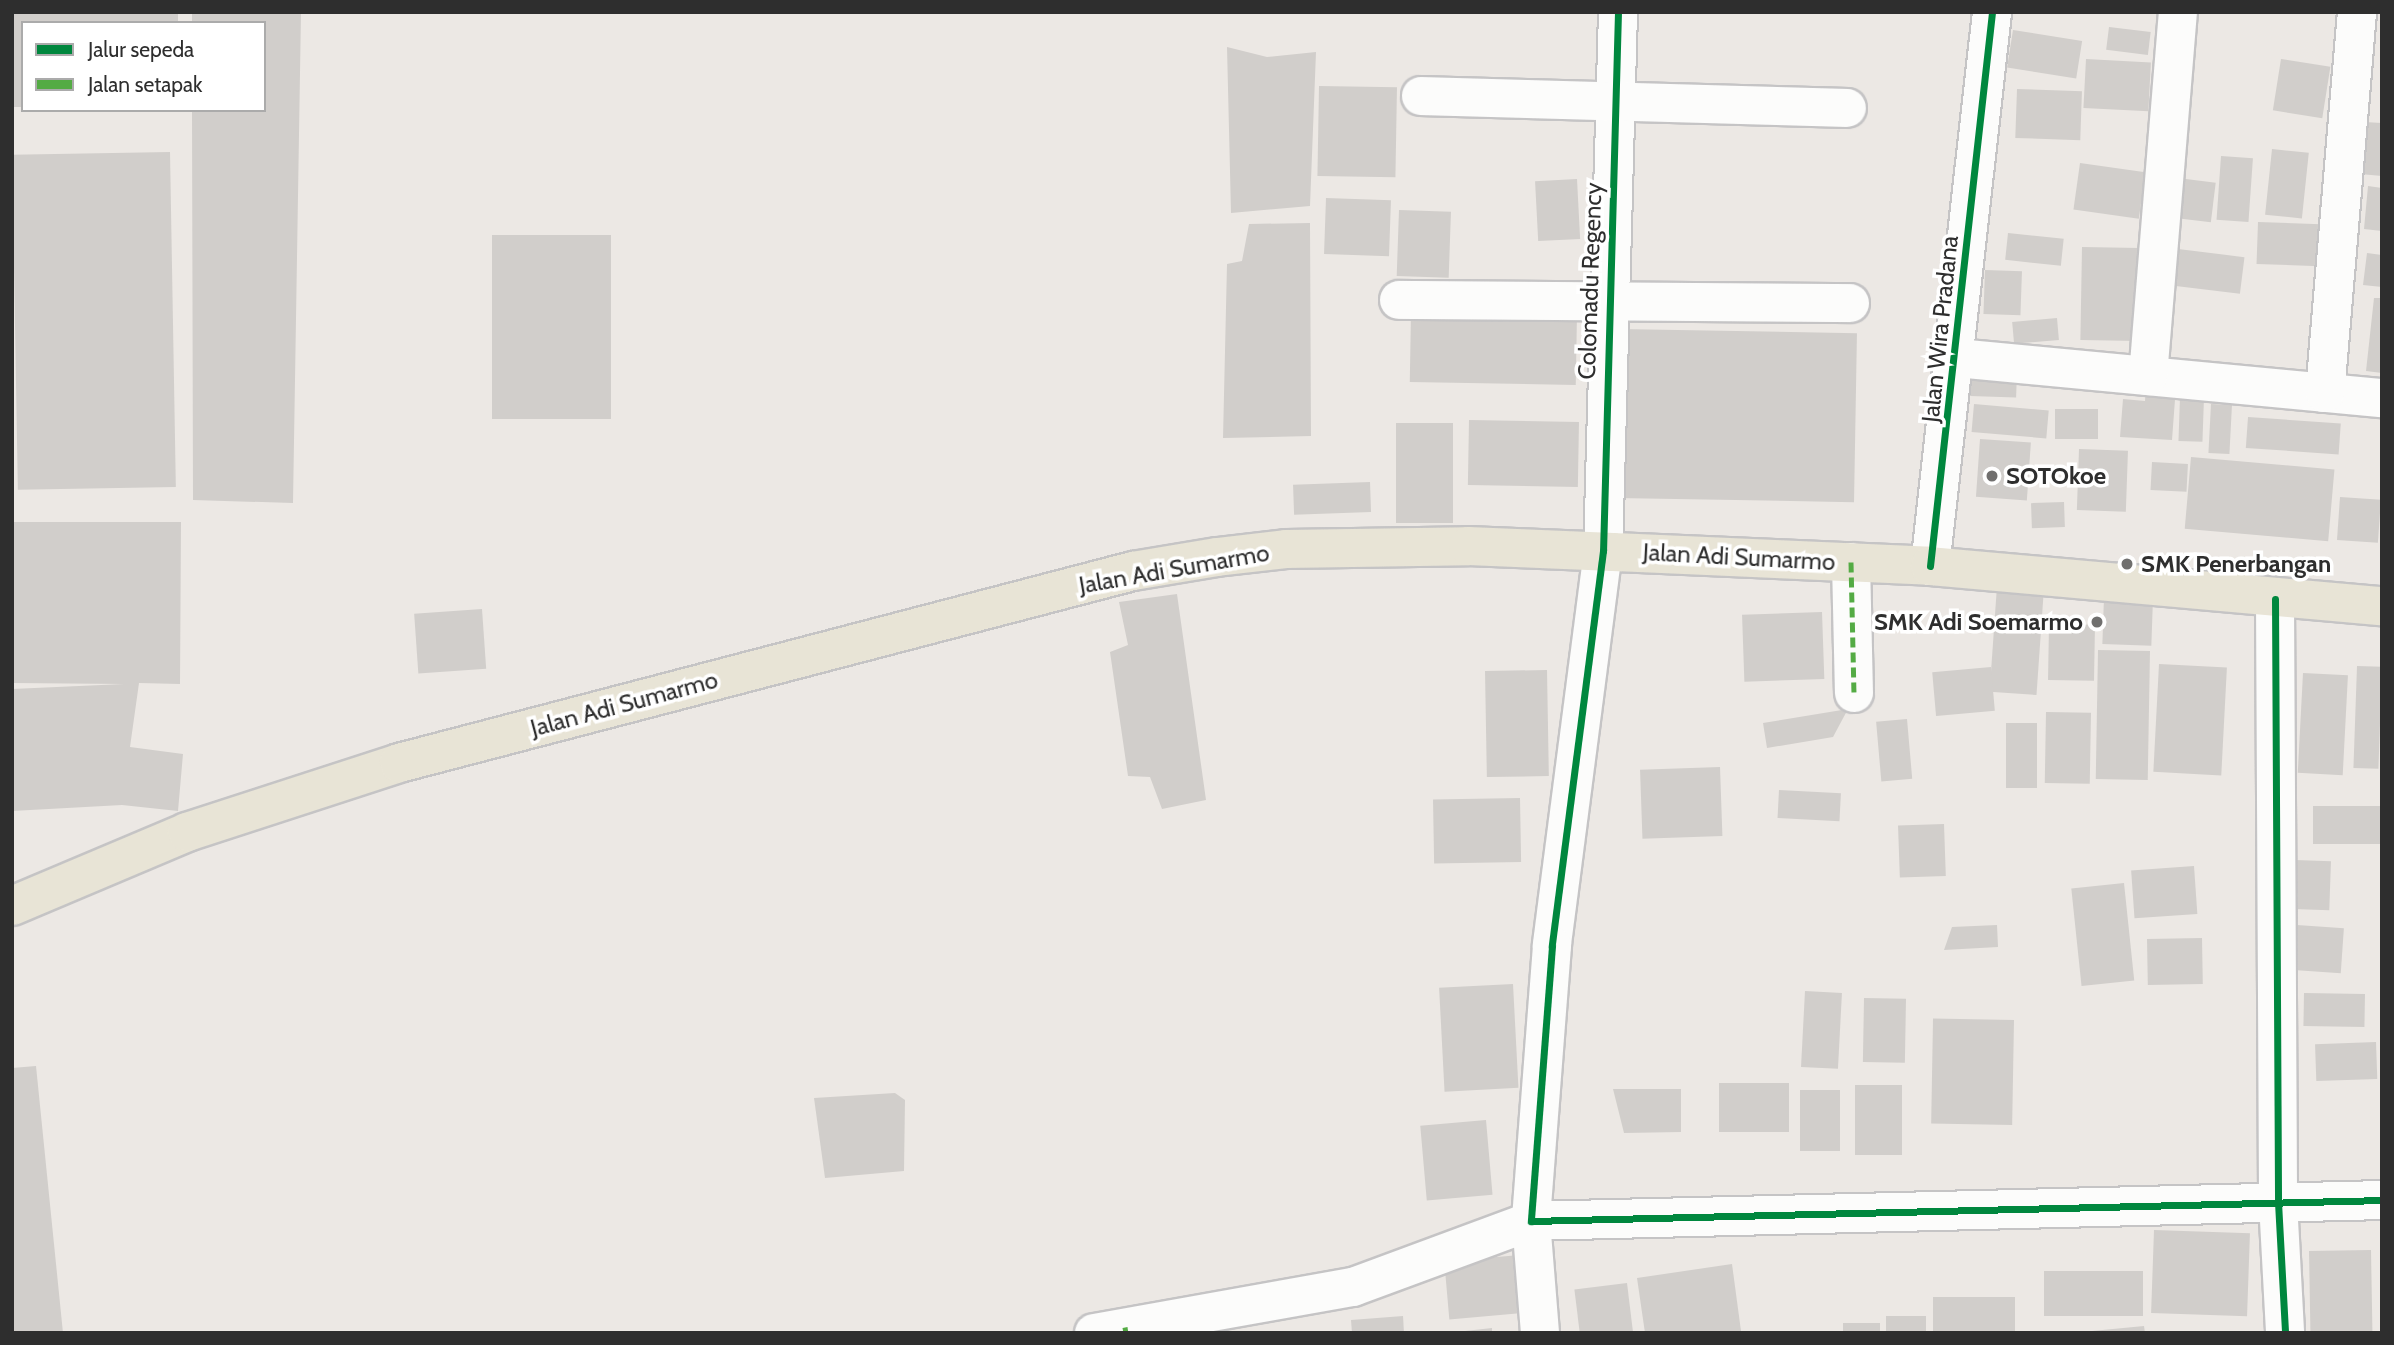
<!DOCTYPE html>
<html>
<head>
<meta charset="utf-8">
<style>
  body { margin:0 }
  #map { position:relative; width:2394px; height:1345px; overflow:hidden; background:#ece8e4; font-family:Cabin,sans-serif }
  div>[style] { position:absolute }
  .building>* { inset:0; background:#d1cecb; transform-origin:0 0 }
  .roads { filter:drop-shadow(2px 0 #c5c4c5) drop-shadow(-2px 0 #c5c4c5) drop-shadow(0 2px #c5c4c5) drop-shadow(0 -2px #c5c4c5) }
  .minor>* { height:38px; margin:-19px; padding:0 19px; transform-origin:19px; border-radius:19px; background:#fcfcfb }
  .major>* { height:38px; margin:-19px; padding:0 19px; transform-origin:19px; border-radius:19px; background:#e8e4d6 }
  .quiet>* { height:5px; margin-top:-2.5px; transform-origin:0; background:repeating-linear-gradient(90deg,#54ab44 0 10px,transparent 0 15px) }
  .cycleway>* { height:7px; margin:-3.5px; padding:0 3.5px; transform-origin:3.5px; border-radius:3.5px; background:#00873e }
  .dots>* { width:19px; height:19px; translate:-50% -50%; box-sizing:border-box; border:4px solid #fff; border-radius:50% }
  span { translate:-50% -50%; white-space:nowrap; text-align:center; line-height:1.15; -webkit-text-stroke:7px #fff; paint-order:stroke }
  .street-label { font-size:24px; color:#2e2e2e }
  .poi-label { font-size:24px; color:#2e2e2e; font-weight:700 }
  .left { translate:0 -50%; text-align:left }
  .right { translate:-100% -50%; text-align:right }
  .frame { position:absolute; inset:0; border:14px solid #2e2e2e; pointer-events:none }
  .legend { position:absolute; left:21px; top:21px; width:245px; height:91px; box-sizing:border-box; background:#fff; border:2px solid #ababab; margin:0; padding:9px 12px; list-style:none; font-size:21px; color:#2e2e2e }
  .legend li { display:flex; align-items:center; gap:14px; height:35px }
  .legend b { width:35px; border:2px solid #ababab }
</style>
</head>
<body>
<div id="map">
  <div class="building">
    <i style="clip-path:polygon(12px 12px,178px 12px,178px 23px,23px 23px,23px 107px,12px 107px)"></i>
    <i style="clip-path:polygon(192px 12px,301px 12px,293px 503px,193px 500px,192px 110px,264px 110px,264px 23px,192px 23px)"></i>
    <i style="left:2109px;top:27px;width:42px;height:23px;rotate:7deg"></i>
    <i style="left:2013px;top:30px;width:70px;height:38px;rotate:9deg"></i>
    <i style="clip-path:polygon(1227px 47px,1267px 57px,1316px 52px,1310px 206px,1231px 213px)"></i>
    <i style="left:2086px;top:59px;width:65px;height:49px;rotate:3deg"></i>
    <i style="left:2281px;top:59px;width:50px;height:52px;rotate:9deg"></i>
    <i style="left:1319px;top:86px;width:78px;height:90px;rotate:1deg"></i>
    <i style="left:2017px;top:89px;width:65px;height:49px;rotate:2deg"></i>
    <i style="clip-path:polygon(2364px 122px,2382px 123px,2382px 176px,2360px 174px)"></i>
    <i style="left:2272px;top:149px;width:37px;height:66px;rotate:6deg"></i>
    <i style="left:170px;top:152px;width:335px;height:158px;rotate:89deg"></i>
    <i style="left:2221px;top:156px;width:32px;height:64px;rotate:4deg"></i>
    <i style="left:2080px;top:163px;width:66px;height:47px;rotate:8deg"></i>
    <i style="left:2178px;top:178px;width:38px;height:40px;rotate:7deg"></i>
    <i style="left:1577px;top:179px;width:60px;height:42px;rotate:87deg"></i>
    <i style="clip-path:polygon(2368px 186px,2382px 188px,2382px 231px,2364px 229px)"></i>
    <i style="left:1326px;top:198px;width:65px;height:56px;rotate:2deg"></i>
    <i style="left:1399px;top:210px;width:52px;height:66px;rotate:2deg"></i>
    <i style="left:2258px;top:222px;width:63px;height:42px;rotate:2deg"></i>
    <i style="clip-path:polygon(1310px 223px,1311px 436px,1223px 438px,1227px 264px,1242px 261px,1249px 224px)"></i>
    <i style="left:2008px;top:233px;width:56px;height:27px;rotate:6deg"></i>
    <i style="left:492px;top:235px;width:119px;height:184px"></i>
    <i style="left:2082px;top:247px;width:58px;height:93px;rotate:1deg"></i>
    <i style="left:2170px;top:248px;width:75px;height:37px;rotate:7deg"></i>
    <i style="clip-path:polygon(2367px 253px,2382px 255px,2382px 287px,2363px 285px)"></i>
    <i style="left:1985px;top:270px;width:37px;height:44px;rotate:2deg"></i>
    <i style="clip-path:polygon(2374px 298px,2382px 298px,2382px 373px,2366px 371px)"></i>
    <i style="left:1411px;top:312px;width:166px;height:70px;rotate:1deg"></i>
    <i style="left:2057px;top:318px;width:22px;height:45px;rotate:85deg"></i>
    <i style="left:1619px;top:329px;width:238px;height:169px;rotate:1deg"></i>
    <i style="left:1971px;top:371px;width:46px;height:25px;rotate:2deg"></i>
    <i style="clip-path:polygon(2146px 384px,2176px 386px,2172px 440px,2120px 437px,2123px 399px,2145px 401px)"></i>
    <i style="left:2180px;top:397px;width:24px;height:44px;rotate:2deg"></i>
    <i style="left:1974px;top:404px;width:75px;height:28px;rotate:5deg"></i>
    <i style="left:2211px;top:404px;width:21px;height:49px;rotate:3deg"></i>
    <i style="left:2098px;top:409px;width:30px;height:43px;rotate:90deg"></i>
    <i style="left:2248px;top:417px;width:93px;height:31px;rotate:4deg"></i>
    <i style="left:1469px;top:420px;width:110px;height:65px;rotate:1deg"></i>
    <i style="left:1396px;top:423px;width:57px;height:100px"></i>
    <i style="left:1980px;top:439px;width:51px;height:58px;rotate:4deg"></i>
    <i style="left:2079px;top:449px;width:49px;height:61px;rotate:2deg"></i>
    <i style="left:2191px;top:457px;width:144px;height:72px;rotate:5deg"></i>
    <i style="left:2152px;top:462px;width:36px;height:28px;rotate:3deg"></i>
    <i style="left:1370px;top:482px;width:30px;height:77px;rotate:88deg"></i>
    <i style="left:2340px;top:497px;width:41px;height:43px;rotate:4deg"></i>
    <i style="left:2064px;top:502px;width:25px;height:33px;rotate:88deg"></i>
    <i style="clip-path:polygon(12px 522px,181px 522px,180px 684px,139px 683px,130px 747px,183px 754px,178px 811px,122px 805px,12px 811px,12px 689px,124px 684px,12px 683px)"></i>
    <i style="left:1997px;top:586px;width:47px;height:106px;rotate:4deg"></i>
    <i style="clip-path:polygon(1177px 594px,1206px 800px,1162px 809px,1150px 777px,1128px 776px,1110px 652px,1128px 645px,1119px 602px)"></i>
    <i style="left:2104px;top:597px;width:49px;height:47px;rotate:2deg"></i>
    <i style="left:482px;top:609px;width:60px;height:68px;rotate:86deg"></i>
    <i style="left:1822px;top:612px;width:67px;height:80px;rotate:88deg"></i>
    <i style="left:2049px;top:624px;width:46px;height:56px;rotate:1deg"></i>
    <i style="left:2098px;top:650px;width:52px;height:129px;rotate:1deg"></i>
    <i style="left:2159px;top:664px;width:68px;height:108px;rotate:3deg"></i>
    <i style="left:2357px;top:666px;width:25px;height:102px;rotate:2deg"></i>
    <i style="left:1991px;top:667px;width:44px;height:59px;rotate:85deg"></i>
    <i style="left:1547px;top:670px;width:106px;height:62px;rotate:89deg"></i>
    <i style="left:2303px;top:673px;width:45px;height:100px;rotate:3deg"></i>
    <i style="clip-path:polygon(1848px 709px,1833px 737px,1767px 748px,1763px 723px)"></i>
    <i style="left:2046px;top:712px;width:45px;height:71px;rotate:1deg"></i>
    <i style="left:1907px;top:719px;width:60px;height:31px;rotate:85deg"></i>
    <i style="left:2006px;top:723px;width:31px;height:65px"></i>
    <i style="left:1720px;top:767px;width:69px;height:80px;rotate:88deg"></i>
    <i style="left:1779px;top:790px;width:62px;height:28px;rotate:3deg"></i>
    <i style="left:1520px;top:798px;width:64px;height:87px;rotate:89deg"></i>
    <i style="left:2382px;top:806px;width:38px;height:69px;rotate:90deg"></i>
    <i style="left:1944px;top:824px;width:52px;height:46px;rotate:88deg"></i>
    <i style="left:2295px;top:860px;width:36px;height:49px;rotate:2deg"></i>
    <i style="left:2194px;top:866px;width:48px;height:63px;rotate:86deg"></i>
    <i style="left:2124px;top:883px;width:98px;height:53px;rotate:84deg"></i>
    <i style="clip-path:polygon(1997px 925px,1998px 947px,1944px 950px,1952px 927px)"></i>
    <i style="left:2297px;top:925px;width:47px;height:45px;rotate:4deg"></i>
    <i style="left:2202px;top:938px;width:46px;height:55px;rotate:89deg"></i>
    <i style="left:1513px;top:984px;width:104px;height:74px;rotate:87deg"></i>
    <i style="left:1805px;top:991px;width:37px;height:76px;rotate:3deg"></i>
    <i style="left:2304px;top:993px;width:61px;height:33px;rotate:1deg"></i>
    <i style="left:1864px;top:998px;width:42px;height:64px;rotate:1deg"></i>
    <i style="left:2014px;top:1020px;width:105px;height:81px;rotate:91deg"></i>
    <i style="left:2376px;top:1042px;width:37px;height:61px;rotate:88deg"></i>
    <i style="clip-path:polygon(36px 1066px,63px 1333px,12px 1333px,12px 1068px)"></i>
    <i style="left:1719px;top:1083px;width:70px;height:49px"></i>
    <i style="left:1855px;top:1085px;width:47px;height:70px"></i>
    <i style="clip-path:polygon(1613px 1089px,1681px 1089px,1681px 1132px,1624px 1133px)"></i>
    <i style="left:1800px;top:1090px;width:40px;height:61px"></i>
    <i style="clip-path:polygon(895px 1093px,905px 1100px,904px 1171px,825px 1178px,814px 1098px)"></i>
    <i style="left:1486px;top:1120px;width:75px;height:66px;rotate:85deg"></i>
    <i style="left:2154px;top:1230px;width:96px;height:83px;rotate:2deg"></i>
    <i style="left:2371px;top:1250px;width:83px;height:62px;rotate:89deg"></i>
    <i style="left:1520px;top:1255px;width:58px;height:76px;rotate:85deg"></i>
    <i style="clip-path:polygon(1732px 1264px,1741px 1331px,1645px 1333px,1637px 1278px)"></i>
    <i style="left:2143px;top:1271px;width:45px;height:99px;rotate:90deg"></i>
    <i style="left:1627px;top:1283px;width:50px;height:53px;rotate:83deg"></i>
    <i style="left:2015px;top:1297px;width:36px;height:82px;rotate:90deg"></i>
    <i style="clip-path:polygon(1403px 1316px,1404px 1333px,1352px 1333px,1351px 1320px)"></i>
    <i style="left:1926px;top:1316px;width:17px;height:40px;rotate:90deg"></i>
    <i style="left:1843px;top:1323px;width:37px;height:10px"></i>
    <i style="clip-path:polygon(2144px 1326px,2145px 1333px,2092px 1333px,2092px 1331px)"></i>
    <i style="clip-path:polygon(1492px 1328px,1492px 1333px,1465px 1333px,1465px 1331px)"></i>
  </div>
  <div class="roads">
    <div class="minor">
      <i style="left:1618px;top:12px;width:539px;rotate:91.59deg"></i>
      <i style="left:1603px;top:551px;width:398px;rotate:97.4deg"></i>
      <i style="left:1552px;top:946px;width:276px;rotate:94.4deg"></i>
      <i style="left:1531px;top:1221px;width:851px;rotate:-1.41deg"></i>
      <i style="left:1421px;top:96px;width:426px;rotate:1.6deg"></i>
      <i style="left:1399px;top:300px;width:451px;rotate:0.4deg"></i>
      <i style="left:1957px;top:358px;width:427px;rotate:5.4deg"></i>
      <i style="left:2148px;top:376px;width:365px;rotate:-85.3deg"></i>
      <i style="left:2325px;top:393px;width:382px;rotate:-85.2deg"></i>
      <i style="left:1851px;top:562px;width:131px;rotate:88.7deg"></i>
      <i style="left:1930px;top:566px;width:557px;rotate:-83.61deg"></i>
      <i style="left:2275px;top:599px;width:603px;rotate:89.71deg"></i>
      <i style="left:2278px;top:1202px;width:131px;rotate:86.9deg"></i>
      <i style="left:1094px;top:1333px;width:263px;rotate:-10.1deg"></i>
      <i style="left:1353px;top:1287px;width:190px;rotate:-20.3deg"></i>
      <i style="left:1531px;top:1221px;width:112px;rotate:85.4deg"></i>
    </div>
    <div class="major">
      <i style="left:12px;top:906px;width:190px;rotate:-22.9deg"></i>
      <i style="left:187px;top:832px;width:223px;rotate:-18deg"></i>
      <i style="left:399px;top:763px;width:759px;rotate:-14.66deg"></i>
      <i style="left:1133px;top:571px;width:85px;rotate:-9.5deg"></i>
      <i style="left:1217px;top:557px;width:69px;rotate:-6.6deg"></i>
      <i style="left:1286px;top:549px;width:182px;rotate:-0.9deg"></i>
      <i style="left:1468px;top:546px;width:145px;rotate:2.4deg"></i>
      <i style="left:1613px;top:552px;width:317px;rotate:2.5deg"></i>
      <i style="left:1930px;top:566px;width:454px;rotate:5.1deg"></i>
    </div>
  </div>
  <div class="quiet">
    <i style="left:1851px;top:562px;width:131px;rotate:88.7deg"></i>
    <i style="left:1125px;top:1327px;width:6px;rotate:81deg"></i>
  </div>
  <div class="cycleway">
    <i style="left:1618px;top:12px;width:539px;rotate:91.59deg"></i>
    <i style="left:1603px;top:551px;width:398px;rotate:97.4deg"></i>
    <i style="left:1552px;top:946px;width:276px;rotate:94.4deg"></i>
    <i style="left:1531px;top:1221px;width:851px;rotate:-1.41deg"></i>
    <i style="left:1930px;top:566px;width:557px;rotate:-83.61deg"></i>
    <i style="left:2275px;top:599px;width:603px;rotate:89.71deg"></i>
    <i style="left:2278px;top:1202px;width:131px;rotate:86.9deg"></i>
  </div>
  <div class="dots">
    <i style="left:1992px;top:476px;background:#706f6e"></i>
    <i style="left:2127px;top:564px;background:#706f6e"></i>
    <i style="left:2097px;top:622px;background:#706f6e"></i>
  </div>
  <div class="street-label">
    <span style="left:1590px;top:281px;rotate:-88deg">Colomadu Regency</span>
    <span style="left:1940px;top:329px;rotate:-84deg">Jalan Wira Pradana</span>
    <span style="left:1739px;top:557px;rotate:3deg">Jalan Adi Sumarmo</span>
    <span style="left:1174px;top:569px;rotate:-10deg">Jalan Adi Sumarmo</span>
    <span style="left:624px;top:704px;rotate:-15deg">Jalan Adi Sumarmo</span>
  </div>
  <div class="poi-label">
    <span class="left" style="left:2006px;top:476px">SOTOkoe</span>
    <span class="left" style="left:2141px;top:564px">SMK Penerbangan</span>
    <span class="right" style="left:2083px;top:622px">SMK Adi Soemarmo</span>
  </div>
  <div class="frame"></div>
  <ul class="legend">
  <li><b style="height:9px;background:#00873e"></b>Jalur sepeda</li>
  <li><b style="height:9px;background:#54ab44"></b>Jalan setapak</li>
  </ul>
</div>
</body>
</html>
